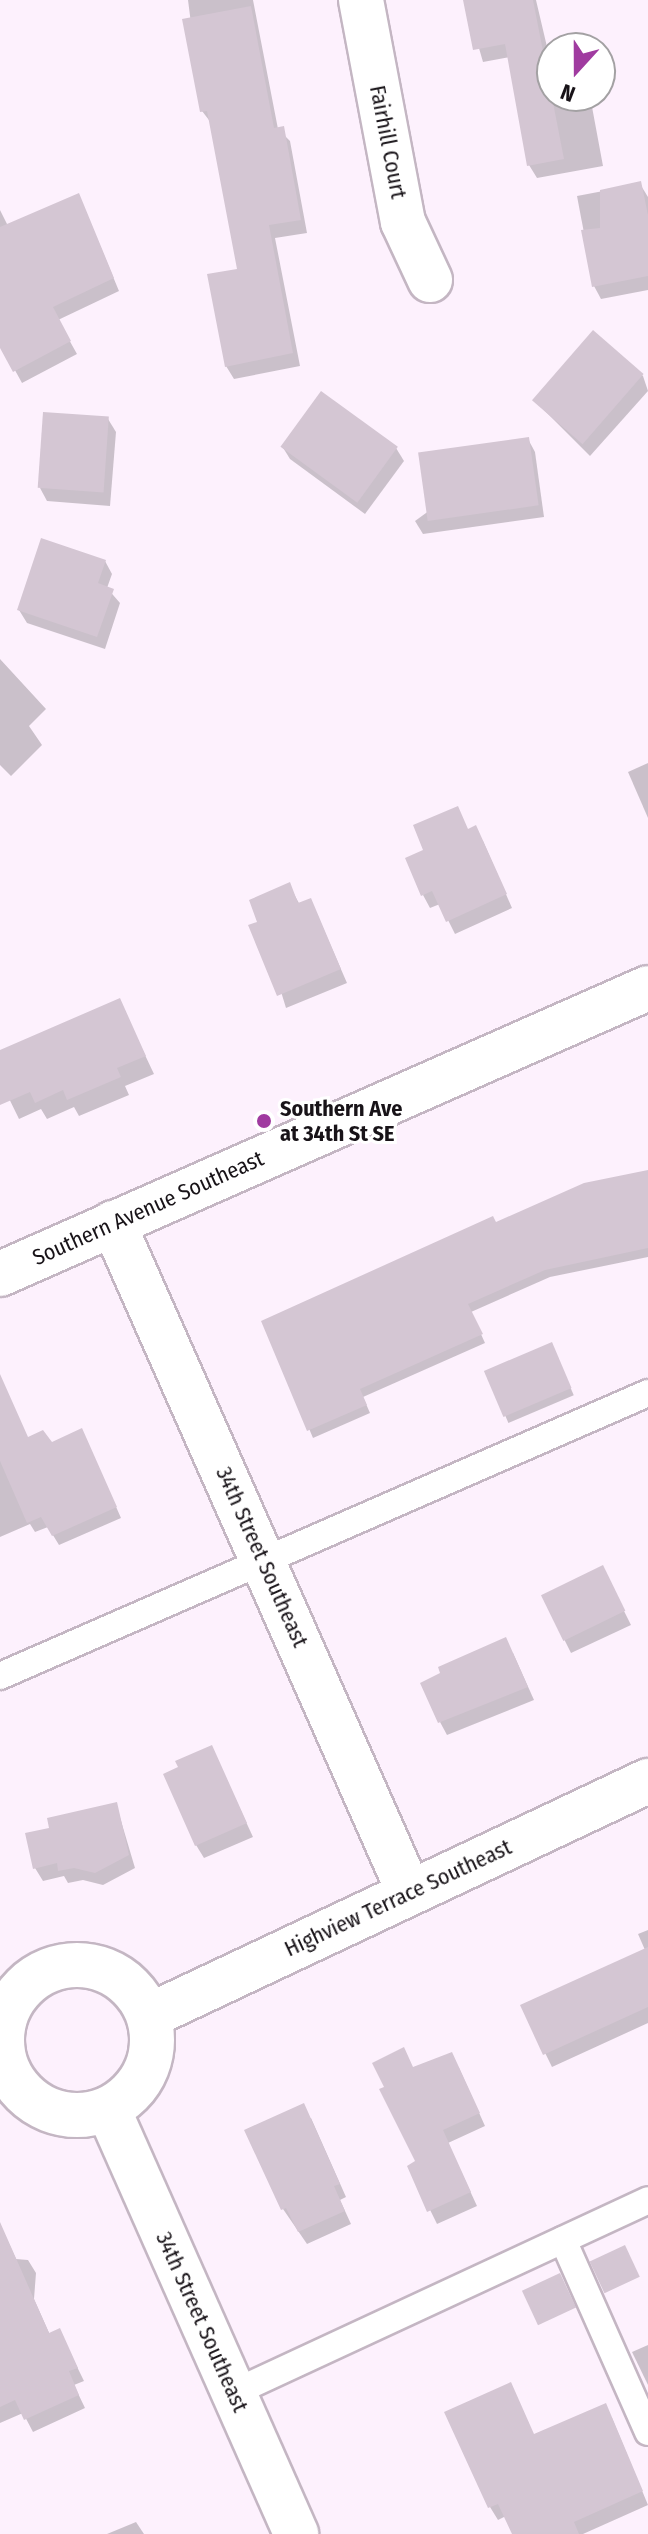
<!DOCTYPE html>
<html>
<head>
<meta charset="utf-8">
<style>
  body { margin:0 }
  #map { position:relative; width:648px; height:2534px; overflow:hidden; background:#fdf1fd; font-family:"Fira Sans Condensed",sans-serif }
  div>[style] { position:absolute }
  .shadow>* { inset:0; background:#0003; transform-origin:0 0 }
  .building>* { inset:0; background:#d4c6d3; transform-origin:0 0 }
  .roads { filter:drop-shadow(2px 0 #c4b6c3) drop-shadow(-2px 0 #c4b6c3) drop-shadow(0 2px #c4b6c3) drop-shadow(0 -2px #c4b6c3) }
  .lane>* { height:26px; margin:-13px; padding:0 13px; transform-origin:13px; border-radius:13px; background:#fff }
  .street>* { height:44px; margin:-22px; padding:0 22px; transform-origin:22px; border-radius:22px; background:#fff }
  .street>.ring { margin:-22px; padding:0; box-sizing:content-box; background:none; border:44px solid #fff; border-radius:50% }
  .secondary>* { height:44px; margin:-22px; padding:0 22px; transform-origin:22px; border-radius:22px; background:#fff }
  .dots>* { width:22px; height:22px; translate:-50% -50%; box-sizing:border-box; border:4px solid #fff; border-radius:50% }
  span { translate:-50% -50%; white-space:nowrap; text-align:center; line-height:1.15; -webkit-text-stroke:6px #fff; paint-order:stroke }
  .street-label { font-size:22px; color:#181318 }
  .poi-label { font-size:22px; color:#181318; font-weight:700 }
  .left { translate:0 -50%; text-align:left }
  .north { position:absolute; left:536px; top:32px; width:80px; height:80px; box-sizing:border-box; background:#fff; border:2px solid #a3a1a3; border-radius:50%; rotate:201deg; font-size:22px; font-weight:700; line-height:32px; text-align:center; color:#181318 }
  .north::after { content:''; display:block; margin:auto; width:28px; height:36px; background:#a03ba0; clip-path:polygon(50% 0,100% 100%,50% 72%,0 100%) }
</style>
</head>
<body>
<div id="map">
  <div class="shadow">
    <i style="clip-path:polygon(188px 0,253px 0,278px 129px,290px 141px,307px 233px,275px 238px,300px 366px,234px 379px,226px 366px,239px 271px,212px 124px,202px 111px)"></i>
    <i style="clip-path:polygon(465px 0,536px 0,552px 68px,552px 96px,590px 96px,603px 166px,537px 178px,529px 165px,510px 57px,483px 62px)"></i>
    <i style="clip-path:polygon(640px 184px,648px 197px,648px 290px,601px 299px,594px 286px,577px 196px)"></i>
    <i style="clip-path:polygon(79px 195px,119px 291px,58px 320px,77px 354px,22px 383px,0 343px,0 210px,8px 226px)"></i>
    <i style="clip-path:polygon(594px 332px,643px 376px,648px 391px,590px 456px,534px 400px)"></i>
    <i style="clip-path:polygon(108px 419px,116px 432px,110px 506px,47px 501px,40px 488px)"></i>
    <i style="clip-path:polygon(528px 439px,535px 452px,544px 517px,423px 534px,415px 521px)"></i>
    <i style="clip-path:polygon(282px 446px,396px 448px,404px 461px,365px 514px,290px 459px)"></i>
    <i style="clip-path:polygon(105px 561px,112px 574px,107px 588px,120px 603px,105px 649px,27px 623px,19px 610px)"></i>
    <i style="clip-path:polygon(0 659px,46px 709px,29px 726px,42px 745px,11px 776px,0 765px)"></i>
    <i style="clip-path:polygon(648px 763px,648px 818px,628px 772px)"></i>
    <i style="clip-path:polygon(469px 831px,483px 841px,512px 908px,455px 934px,440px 904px,430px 908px,423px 895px)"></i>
    <i style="clip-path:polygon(289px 885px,300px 905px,317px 914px,347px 983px,286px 1008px,260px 923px)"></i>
    <i style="clip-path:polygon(119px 1000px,154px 1074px,125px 1086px,129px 1095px,79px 1116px,74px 1107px,47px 1119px,41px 1109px,19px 1119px,0 1080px,0 1052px)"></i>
    <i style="clip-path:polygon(648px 1172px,648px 1257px,550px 1277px,471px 1312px,485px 1343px,363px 1397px,370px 1413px,313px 1438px,264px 1322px,496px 1224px)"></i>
    <i style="left:555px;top:1351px;width:48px;height:71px;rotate:67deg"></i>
    <i style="clip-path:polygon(28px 1439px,51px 1444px,87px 1441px,121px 1518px,59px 1545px,48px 1527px,35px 1532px,30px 1524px,0 1537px,0 1443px)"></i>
    <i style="clip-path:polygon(609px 1581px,631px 1625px,571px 1653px,542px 1595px)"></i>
    <i style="clip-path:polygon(513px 1653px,534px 1700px,447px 1735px,440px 1722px)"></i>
    <i style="clip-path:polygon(212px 1748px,253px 1837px,204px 1858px,196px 1845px)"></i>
    <i style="clip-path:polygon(116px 1804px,135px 1868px,103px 1885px,83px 1880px,68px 1883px,64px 1876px,43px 1881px,35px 1868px,51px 1829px)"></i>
    <i style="clip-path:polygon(648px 1930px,648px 2023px,552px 2067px,522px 2006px,645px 1950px,638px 1934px)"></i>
    <i style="clip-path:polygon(459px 2068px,485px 2126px,448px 2143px,477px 2206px,437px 2224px,409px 2167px,418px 2162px,413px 2069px)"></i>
    <i style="clip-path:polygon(311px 2118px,346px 2197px,340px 2200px,351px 2224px,307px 2244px,283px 2209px,247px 2131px)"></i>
    <i style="clip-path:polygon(0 2224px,16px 2259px,28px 2260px,36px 2273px,34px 2299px,50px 2335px,59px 2330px,84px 2381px,74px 2385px,85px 2408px,33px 2432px,23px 2413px,0 2423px)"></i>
    <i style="clip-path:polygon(648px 2345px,648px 2385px,632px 2352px)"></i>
    <i style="clip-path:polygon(447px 2413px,534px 2436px,612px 2418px,648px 2505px,583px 2534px,514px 2534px,506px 2516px,498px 2520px,490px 2507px)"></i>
    <i style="clip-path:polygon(136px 2522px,144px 2534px,107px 2534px)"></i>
  </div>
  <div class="building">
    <i style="clip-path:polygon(463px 0,533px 0,564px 159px,527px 166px,505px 44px,473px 50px)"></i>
    <i style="clip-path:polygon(251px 6px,274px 128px,284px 126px,301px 220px,269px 225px,293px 353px,225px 367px,207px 274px,237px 269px,207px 111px,200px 112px,182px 19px)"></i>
    <i style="clip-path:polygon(641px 181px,648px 215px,648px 276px,592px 287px,581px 230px,600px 228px,600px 190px)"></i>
    <i style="clip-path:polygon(79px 193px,114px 278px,53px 307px,71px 341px,13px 372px,0 348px,0 227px)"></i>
    <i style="left:593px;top:330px;width:67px;height:93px;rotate:41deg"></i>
    <i style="left:321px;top:391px;width:95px;height:69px;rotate:36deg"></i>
    <i style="left:43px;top:412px;width:66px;height:76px;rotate:4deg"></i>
    <i style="left:529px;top:437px;width:69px;height:112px;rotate:82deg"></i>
    <i style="clip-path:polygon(41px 538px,106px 560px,98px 583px,114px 589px,97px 637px,17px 610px)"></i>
    <i style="clip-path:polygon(458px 806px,468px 829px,476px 825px,507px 894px,446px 922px,432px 891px,421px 896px,405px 858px,423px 850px,413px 825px)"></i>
    <i style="clip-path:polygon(290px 882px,298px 903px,311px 898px,341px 969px,277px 996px,248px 925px,257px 922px,249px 900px)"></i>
    <i style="clip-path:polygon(120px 998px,146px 1056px,117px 1068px,121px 1077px,67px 1100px,63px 1090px,35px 1103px,30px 1092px,0 1105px,0 1050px)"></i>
    <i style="clip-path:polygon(648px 1170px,648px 1248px,545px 1270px,468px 1304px,483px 1334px,360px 1389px,367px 1405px,307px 1431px,261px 1321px,493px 1216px,496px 1222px,584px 1183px)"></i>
    <i style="left:552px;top:1342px;width:50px;height:74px;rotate:67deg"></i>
    <i style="clip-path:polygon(0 1374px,28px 1437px,43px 1430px,52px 1442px,82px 1428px,117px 1507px,52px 1536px,41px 1517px,27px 1523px,0 1461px)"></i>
    <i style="left:603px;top:1565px;width:51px;height:69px;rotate:64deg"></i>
    <i style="clip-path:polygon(506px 1637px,528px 1687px,438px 1723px,420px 1683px,440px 1673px,438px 1667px)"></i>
    <i style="clip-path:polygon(212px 1745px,247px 1823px,195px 1846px,163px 1774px,178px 1767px,175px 1761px)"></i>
    <i style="clip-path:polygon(117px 1802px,129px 1855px,95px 1873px,74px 1868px,58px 1871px,57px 1863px,33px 1869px,25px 1833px,49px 1828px,47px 1818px)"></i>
    <i style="clip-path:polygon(648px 1947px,648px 2007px,543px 2055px,520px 2005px)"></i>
    <i style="clip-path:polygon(404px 2047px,413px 2067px,452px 2052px,480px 2113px,443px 2130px,471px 2192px,427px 2212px,407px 2166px,415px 2161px,379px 2089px,384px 2087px,372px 2063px)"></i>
    <i style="clip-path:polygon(304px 2103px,340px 2184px,334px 2186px,345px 2211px,298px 2232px,286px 2208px,281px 2210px,244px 2130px)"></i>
    <i style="clip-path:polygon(0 2222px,49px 2333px,60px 2328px,78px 2368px,69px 2371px,79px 2395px,24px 2420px,15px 2400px,0 2407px)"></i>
    <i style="left:625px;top:2245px;width:35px;height:39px;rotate:65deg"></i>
    <i style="left:560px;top:2273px;width:38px;height:42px;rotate:65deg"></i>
    <i style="clip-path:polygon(511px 2382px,534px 2434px,606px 2403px,643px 2491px,574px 2522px,579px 2534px,512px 2534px,498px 2504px,488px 2508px,444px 2412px)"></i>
  </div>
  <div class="roads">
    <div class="lane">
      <i style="left:0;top:1676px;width:707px;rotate:-23.59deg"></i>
      <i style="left:563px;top:2240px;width:210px;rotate:66.1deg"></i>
      <i style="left:233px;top:2393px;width:458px;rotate:-24.9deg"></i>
    </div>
    <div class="street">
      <i style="left:361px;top:0;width:226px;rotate:79.3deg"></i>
      <i style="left:403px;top:222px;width:64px;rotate:65deg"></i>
      <i style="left:113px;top:1223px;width:732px;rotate:66.13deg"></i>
      <i class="ring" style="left:2px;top:1965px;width:106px;height:106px"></i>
      <i style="left:149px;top:2016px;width:552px;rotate:-25.22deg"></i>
      <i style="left:108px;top:2109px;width:465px;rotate:66.1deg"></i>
    </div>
    <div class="secondary">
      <i style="left:0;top:1274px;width:708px;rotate:-23.81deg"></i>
    </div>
  </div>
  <div class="dots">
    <i style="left:264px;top:1121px;background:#a03ba0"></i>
  </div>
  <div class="street-label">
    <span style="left:388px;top:142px;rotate:79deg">Fairhill Court</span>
    <span style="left:148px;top:1208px;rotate:-24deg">Southern Avenue Southeast</span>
    <span style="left:262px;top:1557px;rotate:66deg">34th Street Southeast</span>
    <span style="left:398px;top:1898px;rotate:-25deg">Highview Terrace Southeast</span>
    <span style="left:202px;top:2322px;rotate:66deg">34th Street Southeast</span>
  </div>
  <div class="poi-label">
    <span class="left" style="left:280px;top:1121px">Southern Ave<br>at 34th St SE</span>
  </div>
  <div class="north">N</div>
</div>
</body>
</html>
